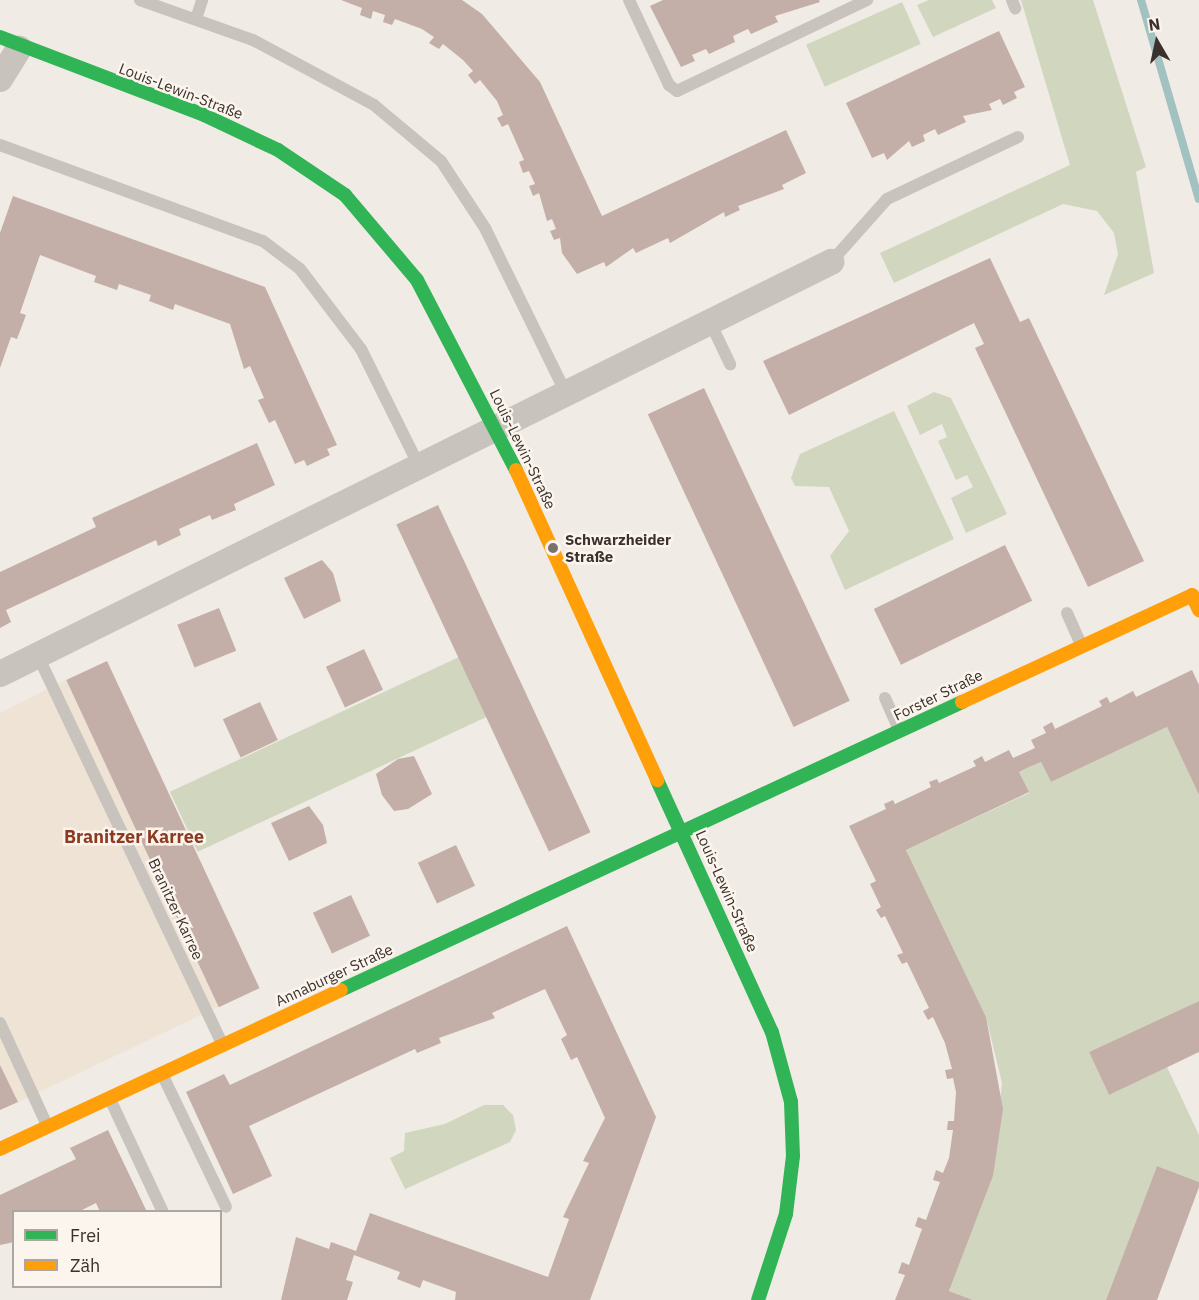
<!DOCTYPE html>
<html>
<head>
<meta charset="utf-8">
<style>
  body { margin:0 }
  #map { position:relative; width:1199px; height:1300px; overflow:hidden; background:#f0ebe5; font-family:"IBM Plex Sans",sans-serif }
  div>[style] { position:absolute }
  .green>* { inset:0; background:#d1d6bf; transform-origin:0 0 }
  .plaza>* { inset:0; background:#eee3d5 }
  .stream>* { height:8px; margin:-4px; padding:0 4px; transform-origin:4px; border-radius:4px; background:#a1c2c1 }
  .building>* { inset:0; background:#c3afa7; transform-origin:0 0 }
  .lane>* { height:12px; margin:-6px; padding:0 6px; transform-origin:6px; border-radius:6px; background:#c9c3be }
  .street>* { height:26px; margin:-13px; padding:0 13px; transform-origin:13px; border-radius:13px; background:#c9c3be }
  .fast>* { height:14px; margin:-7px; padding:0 7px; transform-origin:7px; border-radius:7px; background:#30b455 }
  .slow>* { height:14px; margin:-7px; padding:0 7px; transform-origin:7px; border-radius:7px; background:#ff9f0a }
  .dots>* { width:16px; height:16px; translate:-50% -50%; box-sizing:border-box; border:3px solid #fbf5ee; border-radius:50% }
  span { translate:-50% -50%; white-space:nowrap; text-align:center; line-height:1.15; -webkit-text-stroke:5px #fbf5ee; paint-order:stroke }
  .street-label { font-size:15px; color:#3b302b }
  .poi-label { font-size:15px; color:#3b302b; font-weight:700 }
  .left { translate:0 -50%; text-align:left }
  .quarter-label { font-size:18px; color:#8c3b22; font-weight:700 }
  .legend { position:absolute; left:12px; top:1210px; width:210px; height:78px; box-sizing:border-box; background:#fbf5ee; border:2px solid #aea6a0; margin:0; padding:8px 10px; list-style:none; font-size:18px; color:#3b302b }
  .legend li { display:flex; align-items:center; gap:12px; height:30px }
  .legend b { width:30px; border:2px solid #aea6a0 }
  .north { position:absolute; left:1127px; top:12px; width:60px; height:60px; -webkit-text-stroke:4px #fbf5ee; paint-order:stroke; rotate:351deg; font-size:16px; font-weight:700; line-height:24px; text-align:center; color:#3b302b }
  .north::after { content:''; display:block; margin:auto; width:21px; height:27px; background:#3b302b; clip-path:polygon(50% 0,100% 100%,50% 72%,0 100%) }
</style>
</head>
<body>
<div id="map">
  <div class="green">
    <i style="clip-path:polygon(929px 0,992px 0,996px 8px,933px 37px,917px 5px)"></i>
    <i style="clip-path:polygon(1021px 0,1093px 0,1146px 167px,1136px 172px,1154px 273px,1104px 295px,1118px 254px,1114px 233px,1097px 211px,1063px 204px,894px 283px,880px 253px,1070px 165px)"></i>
    <i style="left:902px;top:2px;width:46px;height:105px;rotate:66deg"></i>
    <i style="clip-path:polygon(934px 392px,951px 398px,1007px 514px,966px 533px,951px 498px,973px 487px,967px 475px,956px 480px,938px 441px,947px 437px,942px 424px,920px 435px,907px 406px)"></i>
    <i style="clip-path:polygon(894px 411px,954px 539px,845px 590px,830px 556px,849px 531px,829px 487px,795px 486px,791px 478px,800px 454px)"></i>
    <i style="left:459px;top:657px;width:66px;height:319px;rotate:65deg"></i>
    <i style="clip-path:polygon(1167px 727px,1199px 795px,1199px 1001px,1089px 1052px,1109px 1095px,1167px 1067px,1199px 1135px,1199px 1182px,1157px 1166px,1106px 1300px,973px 1300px,949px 1291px,993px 1176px,1002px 1083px,986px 1017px,906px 850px,1029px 793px,1019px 772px,1029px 767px,1041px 762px,1051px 782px)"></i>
    <i style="clip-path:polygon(484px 1105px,503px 1105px,513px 1115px,516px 1130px,510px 1142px,405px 1189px,390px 1158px,404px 1151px,405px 1133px,445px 1124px)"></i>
  </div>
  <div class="plaza">
    <i style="clip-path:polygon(66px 680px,220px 1006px,18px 1102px,0 1065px,0 713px)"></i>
  </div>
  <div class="stream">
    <i style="left:1141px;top:0;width:207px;rotate:73.8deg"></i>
  </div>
  <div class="building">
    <i style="clip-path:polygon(341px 0,462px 0,482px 14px,540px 82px,602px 216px,786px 130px,806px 173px,782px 185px,784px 189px,738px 206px,740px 210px,725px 217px,724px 212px,670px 243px,668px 238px,636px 253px,633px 248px,606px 267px,604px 262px,577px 274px,562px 253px,560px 238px,554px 240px,550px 231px,556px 229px,552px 219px,547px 221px,539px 193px,533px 196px,529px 186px,535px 184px,529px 171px,523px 173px,519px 162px,524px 160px,508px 124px,502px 127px,497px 118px,503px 115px,497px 101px,480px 80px,475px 84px,468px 75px,473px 71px,463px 60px,443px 44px,439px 49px,429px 43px,434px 37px,422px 29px,395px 19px,392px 25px,383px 22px,385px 15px,373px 11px,371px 19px,360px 15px,362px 8px)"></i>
    <i style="clip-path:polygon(663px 0,819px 0,820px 2px,775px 16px,778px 22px,751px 34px,748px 29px,733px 36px,735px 42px,709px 54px,706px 49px,692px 55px,695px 61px,681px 67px,650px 6px)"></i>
    <i style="clip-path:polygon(999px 31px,1025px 87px,1014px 92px,1017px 98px,1003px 105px,1000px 99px,989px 104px,992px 110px,963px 116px,966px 122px,938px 135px,935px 129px,923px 135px,925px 141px,912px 147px,909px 141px,887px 160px,884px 153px,872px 158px,846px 103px)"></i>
    <i style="clip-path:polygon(13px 196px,265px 287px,337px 445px,327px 449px,330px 455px,307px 466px,304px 460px,295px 464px,275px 420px,269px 423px,258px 400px,264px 398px,250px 366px,244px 369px,230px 324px,175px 304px,173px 310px,149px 301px,151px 295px,119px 284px,117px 290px,94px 282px,96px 276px,40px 255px,20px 313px,26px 315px,17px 339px,11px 337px,0 368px,0 233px)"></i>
    <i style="clip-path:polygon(990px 258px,1020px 322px,1029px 318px,1144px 561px,1088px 587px,975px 348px,984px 344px,974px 323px,789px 415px,763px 361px)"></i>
    <i style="left:704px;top:388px;width:345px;height:62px;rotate:65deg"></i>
    <i style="clip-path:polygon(257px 443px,275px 485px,234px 504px,236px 510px,212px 520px,210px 515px,179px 529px,181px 535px,158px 546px,156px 540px,6px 610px,11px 622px,0 628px,0 572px,96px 527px,92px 518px)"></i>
    <i style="left:438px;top:505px;width:361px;height:46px;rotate:65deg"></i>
    <i style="left:1005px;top:545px;width:62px;height:146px;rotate:64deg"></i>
    <i style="clip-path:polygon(322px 560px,333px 573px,341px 601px,304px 619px,284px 578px)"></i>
    <i style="left:219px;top:608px;width:46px;height:45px;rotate:68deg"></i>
    <i style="left:364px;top:649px;width:45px;height:42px;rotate:65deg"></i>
    <i style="left:107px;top:661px;width:361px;height:45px;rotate:65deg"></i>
    <i style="clip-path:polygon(1192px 670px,1199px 685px,1199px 795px,1167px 727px,1051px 782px,1041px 762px,1029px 767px,1019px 772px,1029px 792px,906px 850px,986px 1017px,1003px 1109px,993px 1176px,949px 1291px,973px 1300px,895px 1300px,905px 1275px,898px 1273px,902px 1262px,909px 1265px,922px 1229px,915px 1226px,918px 1217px,926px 1220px,940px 1182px,933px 1180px,936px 1170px,943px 1173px,949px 1158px,953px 1130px,947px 1130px,948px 1121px,954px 1121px,956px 1092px,953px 1078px,947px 1079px,945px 1070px,952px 1069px,945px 1043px,933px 1017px,928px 1020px,923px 1011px,929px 1008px,907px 962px,902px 964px,897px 955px,903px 953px,885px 916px,881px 918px,876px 910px,881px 907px,870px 884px,876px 881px,849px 826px,886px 809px,884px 804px,893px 800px,895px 804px,931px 787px,929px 782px,937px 779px,939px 783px,976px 766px,973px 761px,982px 756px,985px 762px,1009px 750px,1013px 758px,1035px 748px,1031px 740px,1046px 733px,1043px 727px,1052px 722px,1055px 729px,1102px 706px,1099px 701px,1107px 697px,1110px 703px,1133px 691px,1136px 697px)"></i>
    <i style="left:260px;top:702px;width:42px;height:41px;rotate:65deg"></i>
    <i style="clip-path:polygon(414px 756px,432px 794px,408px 809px,394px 811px,382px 795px,376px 774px,398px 759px)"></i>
    <i style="clip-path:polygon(309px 806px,323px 825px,327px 843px,289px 861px,271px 823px)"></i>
    <i style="left:456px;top:845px;width:45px;height:42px;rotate:65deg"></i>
    <i style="left:351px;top:895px;width:45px;height:42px;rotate:65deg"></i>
    <i style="clip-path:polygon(567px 926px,656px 1117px,590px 1300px,455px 1300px,456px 1292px,423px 1280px,420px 1288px,397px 1279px,400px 1272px,354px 1255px,346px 1280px,353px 1282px,347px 1300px,281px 1300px,296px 1237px,329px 1249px,331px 1242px,356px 1251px,370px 1213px,548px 1277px,569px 1219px,563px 1217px,589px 1163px,583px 1161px,605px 1118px,577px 1057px,571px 1060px,561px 1039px,567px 1035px,545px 989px,492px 1013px,495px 1018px,439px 1038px,441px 1043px,417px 1053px,415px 1049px,249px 1126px,272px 1176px,233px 1194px,186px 1092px,224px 1074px,230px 1085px)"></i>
    <i style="clip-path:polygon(1199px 1001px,1199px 1052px,1109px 1095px,1089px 1052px)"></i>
    <i style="clip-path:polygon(0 1065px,18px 1102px,0 1110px)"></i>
    <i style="clip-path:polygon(108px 1130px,147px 1212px,100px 1212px,96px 1203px,78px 1212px,14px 1212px,14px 1242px,0 1245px,0 1195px,76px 1159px,70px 1148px)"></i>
    <i style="clip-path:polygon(1157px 1166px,1199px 1182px,1199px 1187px,1157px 1300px,1106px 1300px)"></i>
  </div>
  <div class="lane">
    <i style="left:140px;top:0;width:120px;rotate:19.5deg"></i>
    <i style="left:253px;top:40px;width:137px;rotate:28.2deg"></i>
    <i style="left:374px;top:105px;width:87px;rotate:39.9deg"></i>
    <i style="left:441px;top:161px;width:80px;rotate:56.7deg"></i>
    <i style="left:485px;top:228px;width:184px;rotate:63.9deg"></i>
    <i style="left:629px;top:0;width:94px;rotate:64.8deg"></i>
    <i style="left:669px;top:85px;width:10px;rotate:37deg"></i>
    <i style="left:677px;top:91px;width:211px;rotate:-25.6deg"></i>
    <i style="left:1012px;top:0;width:9px;rotate:69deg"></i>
    <i style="left:196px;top:19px;width:20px;rotate:-72deg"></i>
    <i style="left:0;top:145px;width:280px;rotate:20.1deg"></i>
    <i style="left:263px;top:241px;width:46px;rotate:37.1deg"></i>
    <i style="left:300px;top:269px;width:101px;rotate:52.7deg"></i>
    <i style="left:361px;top:349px;width:133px;rotate:63.6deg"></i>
    <i style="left:831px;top:262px;width:84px;rotate:-48.4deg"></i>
    <i style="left:887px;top:199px;width:145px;rotate:-25.3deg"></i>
    <i style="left:710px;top:322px;width:47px;rotate:64.5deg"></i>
    <i style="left:1067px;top:613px;width:35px;rotate:66deg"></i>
    <i style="left:38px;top:656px;width:431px;rotate:64.6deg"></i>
    <i style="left:885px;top:698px;width:35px;rotate:66deg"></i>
    <i style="left:0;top:1023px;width:112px;rotate:65.3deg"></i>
    <i style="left:163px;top:1076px;width:145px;rotate:64.3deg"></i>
    <i style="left:110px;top:1099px;width:125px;rotate:64.9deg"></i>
  </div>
  <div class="street">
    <i style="left:0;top:79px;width:36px;rotate:-58deg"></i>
    <i style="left:0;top:674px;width:928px;rotate:-26.37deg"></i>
  </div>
  <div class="fast">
    <i style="left:0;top:37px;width:218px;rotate:20.9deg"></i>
    <i style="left:204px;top:115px;width:82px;rotate:25.3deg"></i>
    <i style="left:278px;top:150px;width:81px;rotate:33.9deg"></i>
    <i style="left:345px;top:195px;width:111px;rotate:49.7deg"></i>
    <i style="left:417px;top:280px;width:214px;rotate:62.5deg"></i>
    <i style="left:657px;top:780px;width:277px;rotate:65.5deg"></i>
    <i style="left:772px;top:1032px;width:73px;rotate:74.8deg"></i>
    <i style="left:791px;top:1102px;width:54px;rotate:87.9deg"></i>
    <i style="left:793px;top:1156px;width:58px;rotate:96.9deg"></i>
    <i style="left:786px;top:1214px;width:90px;rotate:108deg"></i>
    <i style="left:341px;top:990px;width:685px;rotate:-24.88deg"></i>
  </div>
  <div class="slow">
    <i style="left:516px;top:470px;width:341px;rotate:65.5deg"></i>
    <i style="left:962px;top:702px;width:254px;rotate:-24.9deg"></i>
    <i style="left:1192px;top:595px;width:17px;rotate:65deg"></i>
    <i style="left:0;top:1149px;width:376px;rotate:-25deg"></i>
  </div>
  <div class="dots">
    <i style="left:553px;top:548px;background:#7a716c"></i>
  </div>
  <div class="street-label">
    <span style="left:181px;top:91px;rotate:21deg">Louis-Lewin-Straße</span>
    <span style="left:523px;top:449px;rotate:64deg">Louis-Lewin-Straße</span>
    <span style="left:938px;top:695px;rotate:-26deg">Forster Straße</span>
    <span style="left:727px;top:891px;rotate:66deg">Louis-Lewin-Straße</span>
    <span style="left:176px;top:909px;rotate:65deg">Branitzer Karree</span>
    <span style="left:334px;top:975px;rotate:-25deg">Annaburger Straße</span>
  </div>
  <div class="poi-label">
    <span class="left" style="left:565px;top:548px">Schwarzheider<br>Straße</span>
  </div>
  <div class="quarter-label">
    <span style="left:134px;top:837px">Branitzer Karree</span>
  </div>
  <ul class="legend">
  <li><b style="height:8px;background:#30b455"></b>Frei</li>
  <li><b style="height:8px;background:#ff9f0a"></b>Zäh</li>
  </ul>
  <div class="north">N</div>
</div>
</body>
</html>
